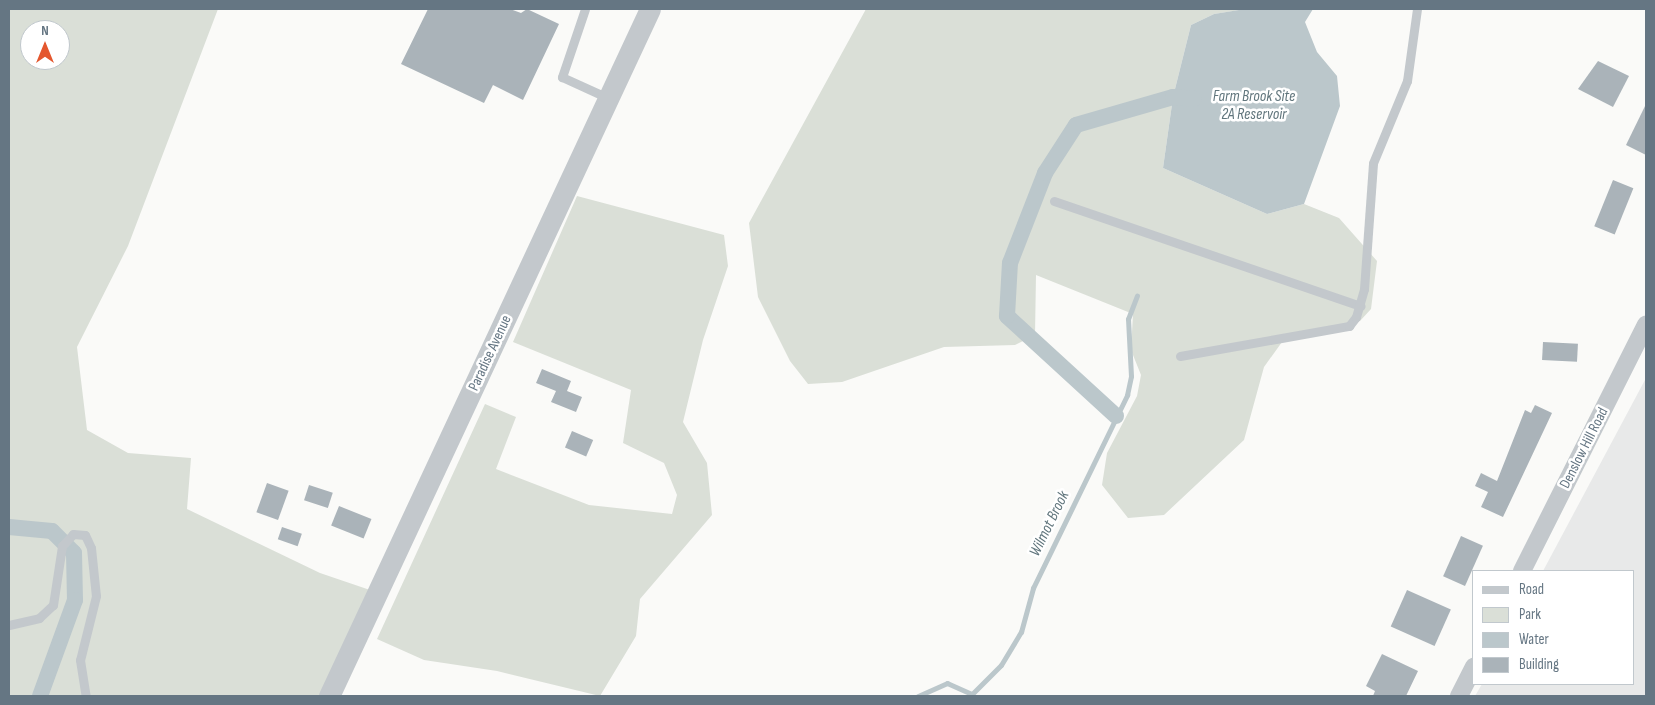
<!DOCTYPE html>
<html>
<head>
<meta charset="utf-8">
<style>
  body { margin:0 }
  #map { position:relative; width:1655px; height:705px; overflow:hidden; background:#fafaf8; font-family:"Sofia Sans Condensed",sans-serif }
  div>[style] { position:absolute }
  .built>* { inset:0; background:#e8e9e9 }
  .green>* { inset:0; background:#dadfd7 }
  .water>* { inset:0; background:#bbc7cb }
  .stream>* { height:5px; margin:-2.5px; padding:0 2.5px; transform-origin:2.5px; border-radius:2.5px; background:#bbc7cb }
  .canal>* { height:16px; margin:-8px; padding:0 8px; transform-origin:8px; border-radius:8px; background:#bbc7cb }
  .building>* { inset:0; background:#aab3b9; transform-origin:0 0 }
  .service>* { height:9px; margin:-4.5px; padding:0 4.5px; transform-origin:4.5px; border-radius:4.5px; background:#c3c8cc }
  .minor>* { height:18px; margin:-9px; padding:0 9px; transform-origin:9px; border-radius:9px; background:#c3c8cc }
  .tertiary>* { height:21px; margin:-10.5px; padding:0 10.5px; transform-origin:10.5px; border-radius:10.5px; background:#c3c8cc }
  span { translate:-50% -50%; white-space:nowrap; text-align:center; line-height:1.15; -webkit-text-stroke:5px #fff; paint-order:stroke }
  .street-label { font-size:15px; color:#657683 }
  .water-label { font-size:16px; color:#60757c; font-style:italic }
  .frame { position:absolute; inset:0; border:10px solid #657683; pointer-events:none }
  .legend { position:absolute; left:1472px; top:570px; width:162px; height:115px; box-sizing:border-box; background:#fff; border:1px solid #c1c8cd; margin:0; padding:6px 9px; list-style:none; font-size:15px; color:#657683 }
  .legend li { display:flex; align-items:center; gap:10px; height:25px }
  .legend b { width:25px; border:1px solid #c1c8cd }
  .north { position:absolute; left:20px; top:20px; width:50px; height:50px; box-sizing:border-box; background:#fff; border:1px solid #c1c8cd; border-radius:50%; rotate:0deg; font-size:14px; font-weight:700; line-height:20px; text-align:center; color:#657683 }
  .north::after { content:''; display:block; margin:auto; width:18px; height:22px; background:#e4572e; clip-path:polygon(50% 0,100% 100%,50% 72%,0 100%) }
</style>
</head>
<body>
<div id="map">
  <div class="built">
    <i style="clip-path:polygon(1646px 378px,1646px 696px,1475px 696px,1482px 684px,1634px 684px,1634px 571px,1543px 571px)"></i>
  </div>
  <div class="green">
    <i style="clip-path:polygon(evenodd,9px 9px,218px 9px,128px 246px,77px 347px,87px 430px,128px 453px,191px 458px,187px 509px,320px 573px,370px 590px,321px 696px,9px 696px,9px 9px,30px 30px,60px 30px,60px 60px,30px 60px,30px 30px)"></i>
    <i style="clip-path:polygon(866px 9px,1246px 9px,1214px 14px,1191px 25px,1173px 97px,1163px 168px,1267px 214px,1304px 204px,1339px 218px,1377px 261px,1371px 309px,1360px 321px,1287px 335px,1264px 367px,1244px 440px,1164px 515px,1128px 518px,1102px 485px,1107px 453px,1137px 396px,1141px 375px,1131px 350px,1133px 314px,1036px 275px,1035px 335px,1015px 345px,944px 347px,842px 382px,808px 384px,790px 361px,758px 297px,749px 223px)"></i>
    <i style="clip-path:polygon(577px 196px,724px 235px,728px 266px,703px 340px,683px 422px,707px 463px,712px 515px,640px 599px,636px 636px,600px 696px,497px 671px,424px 660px,377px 639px,485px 404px,516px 417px,496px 469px,589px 505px,672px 514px,677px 495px,664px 463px,623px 443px,631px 390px,513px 342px)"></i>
  </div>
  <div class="water">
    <i style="clip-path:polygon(1245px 9px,1313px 9px,1305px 22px,1317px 52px,1337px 76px,1340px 106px,1304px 204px,1267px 214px,1163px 168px,1173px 97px,1191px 25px,1214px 14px)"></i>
  </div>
  <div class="stream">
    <i style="left:918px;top:696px;width:32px;rotate:-24deg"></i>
    <i style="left:947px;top:683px;width:27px;rotate:24deg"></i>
    <i style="left:972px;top:694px;width:41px;rotate:-45deg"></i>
    <i style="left:1001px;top:665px;width:39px;rotate:-59deg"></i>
    <i style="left:1021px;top:632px;width:46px;rotate:-74.7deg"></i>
    <i style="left:1033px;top:588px;width:215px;rotate:-64deg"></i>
    <i style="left:1127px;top:395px;width:19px;rotate:-78deg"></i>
    <i style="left:1131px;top:376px;width:57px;rotate:-93deg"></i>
    <i style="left:1128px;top:319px;width:25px;rotate:-69deg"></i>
  </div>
  <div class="canal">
    <i style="left:1116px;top:416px;width:148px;rotate:-137.5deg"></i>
    <i style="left:1007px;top:316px;width:53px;rotate:-86.8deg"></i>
    <i style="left:1010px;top:263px;width:97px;rotate:-68.7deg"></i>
    <i style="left:1045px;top:173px;width:57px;rotate:-57.1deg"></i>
    <i style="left:1076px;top:125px;width:101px;rotate:-16.1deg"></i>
    <i style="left:1173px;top:97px;width:21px;rotate:5deg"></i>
    <i style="left:9px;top:527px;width:43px;rotate:5.3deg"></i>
    <i style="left:52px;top:531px;width:31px;rotate:45deg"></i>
    <i style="left:74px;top:553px;width:47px;rotate:88.8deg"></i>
    <i style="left:75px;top:600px;width:102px;rotate:110deg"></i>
  </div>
  <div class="building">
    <i style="clip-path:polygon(428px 9px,510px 9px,521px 13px,527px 9px,559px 24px,523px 100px,493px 85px,484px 103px,401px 64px)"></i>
    <i style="clip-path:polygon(1598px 61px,1629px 76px,1613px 107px,1578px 89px)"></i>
    <i style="clip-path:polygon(1646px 104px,1646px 155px,1626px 145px)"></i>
    <i style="left:1613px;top:180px;width:22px;height:50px;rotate:22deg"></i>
    <i style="left:1543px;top:342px;width:35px;height:18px;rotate:3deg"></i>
    <i style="clip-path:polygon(542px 369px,571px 381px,567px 391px,582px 397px,576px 412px,551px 402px,556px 391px,536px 383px)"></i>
    <i style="clip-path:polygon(1535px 405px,1552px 413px,1503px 517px,1481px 507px,1488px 492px,1475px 486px,1481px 473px,1497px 481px,1525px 410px,1531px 413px)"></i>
    <i style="left:572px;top:431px;width:23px;height:18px;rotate:23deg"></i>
    <i style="left:267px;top:483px;width:23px;height:31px;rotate:20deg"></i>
    <i style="left:309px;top:485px;width:25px;height:16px;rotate:18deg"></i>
    <i style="left:339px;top:506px;width:35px;height:21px;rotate:22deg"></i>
    <i style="left:282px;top:527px;width:21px;height:13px;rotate:19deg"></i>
    <i style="left:1461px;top:536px;width:24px;height:44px;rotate:24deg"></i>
    <i style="left:1407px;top:590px;width:48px;height:40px;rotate:24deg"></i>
    <i style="clip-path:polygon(1382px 654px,1418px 671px,1406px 696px,1373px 696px,1375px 691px,1366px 686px)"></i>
  </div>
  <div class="service">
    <i style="left:585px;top:9px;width:72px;rotate:108.7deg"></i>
    <i style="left:562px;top:77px;width:51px;rotate:24.5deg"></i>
    <i style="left:1054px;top:201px;width:324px;rotate:18.9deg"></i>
    <i style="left:1180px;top:356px;width:172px;rotate:-10.1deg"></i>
    <i style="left:1349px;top:326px;width:11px;rotate:-52deg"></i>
    <i style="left:1356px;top:317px;width:29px;rotate:-74deg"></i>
    <i style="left:1364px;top:289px;width:126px;rotate:-85.9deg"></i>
    <i style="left:1373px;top:163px;width:89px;rotate:-67.5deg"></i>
    <i style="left:1407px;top:81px;width:73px;rotate:-82.1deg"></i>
    <i style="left:9px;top:625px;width:31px;rotate:-13deg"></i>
    <i style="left:39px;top:618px;width:19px;rotate:-43deg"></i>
    <i style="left:53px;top:605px;width:60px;rotate:-81.3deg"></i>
    <i style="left:62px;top:546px;width:16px;rotate:-47deg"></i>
    <i style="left:73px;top:534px;width:12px;rotate:5deg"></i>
    <i style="left:85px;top:535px;width:14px;rotate:65deg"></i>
    <i style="left:91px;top:548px;width:48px;rotate:84.1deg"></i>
    <i style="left:96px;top:596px;width:66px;rotate:104deg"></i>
    <i style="left:80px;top:660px;width:36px;rotate:81deg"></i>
  </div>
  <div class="minor">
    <i style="left:1522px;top:571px;width:276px;rotate:-63.3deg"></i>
    <i style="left:1459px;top:696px;width:33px;rotate:-63deg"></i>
  </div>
  <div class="tertiary">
    <i style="left:329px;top:696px;width:758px;rotate:-64.96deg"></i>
  </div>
  <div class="street-label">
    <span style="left:490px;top:353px;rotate:-65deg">Paradise Avenue</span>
    <span style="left:1584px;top:448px;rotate:-63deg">Denslow Hill Road</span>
  </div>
  <div class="water-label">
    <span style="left:1254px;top:106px">Farm Brook Site<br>2A Reservoir</span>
    <span style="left:1050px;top:524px;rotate:-64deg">Wilmot Brook</span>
  </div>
  <div class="frame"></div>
  <ul class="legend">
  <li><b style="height:6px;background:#c3c8cc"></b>Road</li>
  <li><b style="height:14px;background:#dadfd7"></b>Park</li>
  <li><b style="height:14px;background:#bbc7cb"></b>Water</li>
  <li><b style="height:14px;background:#aab3b9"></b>Building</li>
  </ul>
  <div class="north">N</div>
</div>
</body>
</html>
